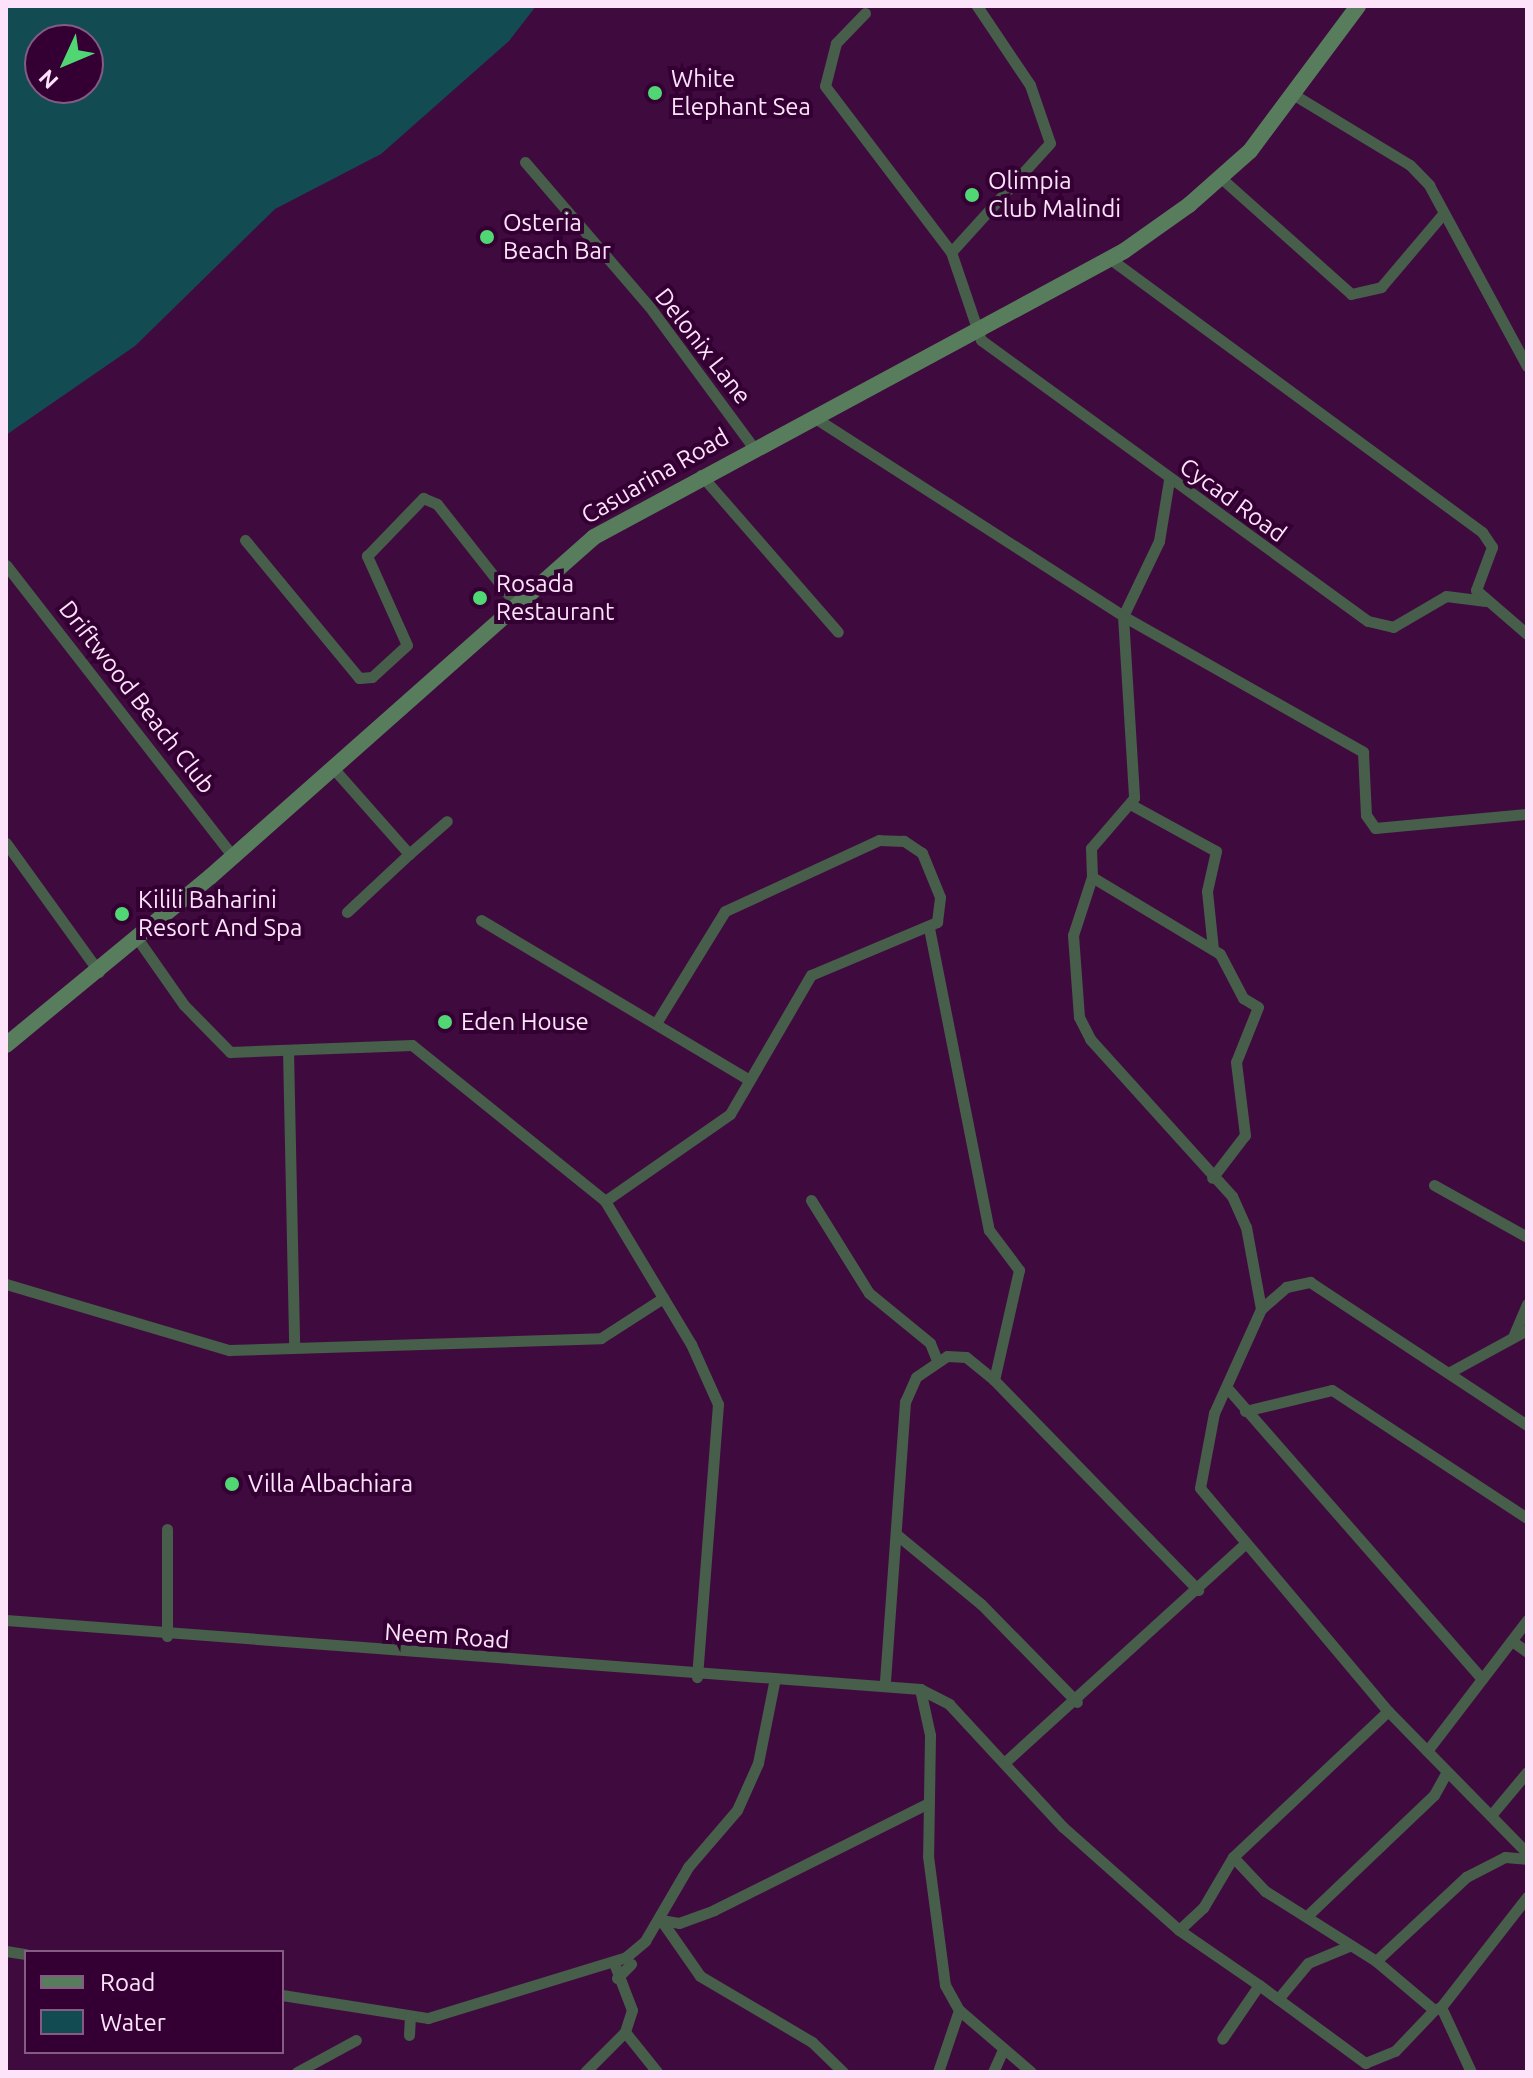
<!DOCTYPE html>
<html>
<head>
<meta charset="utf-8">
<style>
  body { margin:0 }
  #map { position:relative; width:1533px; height:2078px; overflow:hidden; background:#3f0b3e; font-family:Ubuntu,sans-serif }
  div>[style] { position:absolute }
  .water>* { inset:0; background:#134b53 }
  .street>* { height:11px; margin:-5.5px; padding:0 5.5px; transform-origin:5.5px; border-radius:5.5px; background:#465e4a }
  .secondary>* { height:16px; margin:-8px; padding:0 8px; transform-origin:8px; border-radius:8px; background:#577d5d }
  .dots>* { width:22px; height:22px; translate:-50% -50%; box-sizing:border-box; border:4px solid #340033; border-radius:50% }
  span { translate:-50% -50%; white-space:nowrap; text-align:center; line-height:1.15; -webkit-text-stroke:8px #340033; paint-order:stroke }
  .poi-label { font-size:24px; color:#fde3fa }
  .left { translate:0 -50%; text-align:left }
  .street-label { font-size:24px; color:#fde3fa }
  .frame { position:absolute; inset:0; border:8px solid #fde3fa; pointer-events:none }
  .legend { position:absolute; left:24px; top:1950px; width:260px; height:104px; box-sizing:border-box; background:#340033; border:2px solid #845b83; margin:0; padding:10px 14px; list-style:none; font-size:24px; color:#fde3fa }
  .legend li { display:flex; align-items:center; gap:16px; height:40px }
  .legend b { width:40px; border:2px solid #845b83 }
  .north { position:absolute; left:24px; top:24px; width:80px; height:80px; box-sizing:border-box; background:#340033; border:2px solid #845b83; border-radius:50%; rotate:226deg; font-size:22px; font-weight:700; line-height:32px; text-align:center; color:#fde3fa }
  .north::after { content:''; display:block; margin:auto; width:28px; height:36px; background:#51d674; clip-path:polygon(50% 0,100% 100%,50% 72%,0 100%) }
</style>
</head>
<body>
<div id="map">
  <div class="water">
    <i style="clip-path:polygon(evenodd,6px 6px,536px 6px,509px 41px,381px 154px,275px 209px,135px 346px,6px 435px,6px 6px,40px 40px,88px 40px,88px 88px,40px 88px,40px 40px)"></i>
  </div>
  <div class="street">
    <i style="left:977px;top:6px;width:95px;rotate:56.1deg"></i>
    <i style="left:1030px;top:85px;width:61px;rotate:71deg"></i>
    <i style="left:1050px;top:143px;width:147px;rotate:132.2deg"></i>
    <i style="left:951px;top:252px;width:93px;rotate:71.2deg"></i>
    <i style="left:981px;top:340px;width:478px;rotate:36deg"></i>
    <i style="left:1368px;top:621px;width:26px;rotate:13deg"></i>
    <i style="left:1393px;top:627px;width:61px;rotate:-30.3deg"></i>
    <i style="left:1446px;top:596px;width:40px;rotate:7.1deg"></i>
    <i style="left:865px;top:13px;width:42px;rotate:134deg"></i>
    <i style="left:836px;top:43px;width:44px;rotate:104.3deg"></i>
    <i style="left:825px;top:86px;width:208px;rotate:52.8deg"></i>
    <i style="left:1296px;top:96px;width:133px;rotate:31.2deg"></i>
    <i style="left:1410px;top:165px;width:28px;rotate:46deg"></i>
    <i style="left:1429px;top:185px;width:206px;rotate:61.6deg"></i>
    <i style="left:525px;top:162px;width:190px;rotate:49.3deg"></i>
    <i style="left:649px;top:306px;width:175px;rotate:53.6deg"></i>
    <i style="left:1221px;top:178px;width:174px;rotate:41.7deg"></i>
    <i style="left:1351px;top:294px;width:31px;rotate:-13deg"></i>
    <i style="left:1381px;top:287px;width:96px;rotate:-49.7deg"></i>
    <i style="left:1109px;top:258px;width:463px;rotate:36.3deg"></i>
    <i style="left:1482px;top:532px;width:18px;rotate:56deg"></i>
    <i style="left:1492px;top:547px;width:46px;rotate:110.4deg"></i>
    <i style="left:1476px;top:590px;width:67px;rotate:40.8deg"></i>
    <i style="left:812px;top:416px;width:370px;rotate:32.7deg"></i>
    <i style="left:1123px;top:616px;width:276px;rotate:29.5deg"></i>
    <i style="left:1363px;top:752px;width:63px;rotate:87.3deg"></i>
    <i style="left:1366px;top:815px;width:16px;rotate:55deg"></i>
    <i style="left:1375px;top:828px;width:153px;rotate:-5.3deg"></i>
    <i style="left:701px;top:475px;width:208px;rotate:48.9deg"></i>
    <i style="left:1169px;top:480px;width:62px;rotate:99.3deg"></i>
    <i style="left:1159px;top:541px;width:83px;rotate:115.6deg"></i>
    <i style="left:1123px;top:616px;width:182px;rotate:86.5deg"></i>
    <i style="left:1134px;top:798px;width:66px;rotate:130.7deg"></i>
    <i style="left:1091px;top:848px;width:29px;rotate:88deg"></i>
    <i style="left:1092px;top:877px;width:61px;rotate:108.1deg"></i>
    <i style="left:1073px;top:935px;width:82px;rotate:85.8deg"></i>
    <i style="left:1079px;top:1017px;width:25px;rotate:63deg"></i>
    <i style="left:1090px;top:1039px;width:212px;rotate:47.9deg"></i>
    <i style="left:1232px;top:1196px;width:34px;rotate:66deg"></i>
    <i style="left:1246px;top:1227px;width:83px;rotate:79.6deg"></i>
    <i style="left:1261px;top:1309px;width:114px;rotate:114.3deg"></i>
    <i style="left:1214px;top:1413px;width:76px;rotate:100.6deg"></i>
    <i style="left:1200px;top:1488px;width:292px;rotate:49.9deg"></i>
    <i style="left:1388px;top:1711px;width:199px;rotate:45.6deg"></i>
    <i style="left:245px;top:540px;width:179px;rotate:50.4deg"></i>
    <i style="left:359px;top:678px;width:13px;rotate:-4deg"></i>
    <i style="left:372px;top:677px;width:47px;rotate:-42.4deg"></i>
    <i style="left:407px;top:645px;width:98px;rotate:-114.2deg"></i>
    <i style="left:367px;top:556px;width:81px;rotate:-46deg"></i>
    <i style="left:423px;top:498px;width:15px;rotate:23deg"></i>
    <i style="left:437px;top:504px;width:127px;rotate:51.7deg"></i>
    <i style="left:6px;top:565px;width:370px;rotate:52.1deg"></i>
    <i style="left:333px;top:768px;width:115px;rotate:48.5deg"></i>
    <i style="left:409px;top:854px;width:85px;rotate:136.9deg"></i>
    <i style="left:1130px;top:804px;width:98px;rotate:28.7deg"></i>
    <i style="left:1216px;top:851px;width:41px;rotate:102.7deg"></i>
    <i style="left:1207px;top:891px;width:58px;rotate:84.1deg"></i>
    <i style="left:6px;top:843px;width:159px;rotate:54.2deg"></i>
    <i style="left:409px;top:854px;width:50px;rotate:-41deg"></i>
    <i style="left:1092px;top:877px;width:149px;rotate:31deg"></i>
    <i style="left:1220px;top:954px;width:50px;rotate:62.4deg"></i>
    <i style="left:1243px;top:998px;width:17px;rotate:31deg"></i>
    <i style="left:1258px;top:1007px;width:59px;rotate:111.8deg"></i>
    <i style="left:1236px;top:1062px;width:74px;rotate:83deg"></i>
    <i style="left:1245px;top:1135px;width:54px;rotate:127.5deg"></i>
    <i style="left:481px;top:920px;width:311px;rotate:30.8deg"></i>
    <i style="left:929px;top:928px;width:308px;rotate:78.8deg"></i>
    <i style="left:989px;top:1230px;width:50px;rotate:53.1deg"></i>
    <i style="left:1019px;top:1270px;width:113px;rotate:102.8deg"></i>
    <i style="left:137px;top:938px;width:82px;rotate:55deg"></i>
    <i style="left:184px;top:1005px;width:66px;rotate:45.6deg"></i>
    <i style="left:230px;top:1052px;width:182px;rotate:-2.2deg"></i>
    <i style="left:412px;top:1045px;width:248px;rotate:38.9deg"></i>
    <i style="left:605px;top:1201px;width:167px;rotate:59deg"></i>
    <i style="left:691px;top:1344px;width:66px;rotate:65.8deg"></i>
    <i style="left:718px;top:1404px;width:274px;rotate:94.4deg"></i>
    <i style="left:288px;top:1050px;width:297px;rotate:88.8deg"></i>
    <i style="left:1434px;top:1185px;width:107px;rotate:29.2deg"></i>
    <i style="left:811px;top:1200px;width:110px;rotate:58.1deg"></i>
    <i style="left:869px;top:1293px;width:79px;rotate:39.3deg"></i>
    <i style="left:930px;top:1343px;width:18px;rotate:68deg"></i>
    <i style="left:605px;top:1201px;width:152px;rotate:-34.8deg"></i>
    <i style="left:730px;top:1114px;width:161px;rotate:-59.8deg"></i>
    <i style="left:811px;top:975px;width:137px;rotate:-22.8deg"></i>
    <i style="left:937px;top:922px;width:25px;rotate:-83deg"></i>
    <i style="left:940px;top:897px;width:48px;rotate:-112.2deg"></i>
    <i style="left:922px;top:853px;width:22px;rotate:-146deg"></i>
    <i style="left:904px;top:841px;width:25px;rotate:-178deg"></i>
    <i style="left:879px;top:840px;width:170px;rotate:155.2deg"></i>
    <i style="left:725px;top:911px;width:128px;rotate:121.6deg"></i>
    <i style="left:6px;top:1284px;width:233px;rotate:16.5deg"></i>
    <i style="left:229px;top:1350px;width:372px;rotate:-1.8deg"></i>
    <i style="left:601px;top:1338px;width:74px;rotate:-32.8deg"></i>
    <i style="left:1261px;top:1309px;width:33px;rotate:-41deg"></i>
    <i style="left:1286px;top:1287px;width:25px;rotate:-12deg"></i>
    <i style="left:1310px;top:1282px;width:260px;rotate:33.4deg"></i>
    <i style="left:1513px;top:1337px;width:36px;rotate:-67deg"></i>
    <i style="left:1450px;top:1372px;width:88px;rotate:-28.6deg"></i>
    <i style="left:1229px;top:1390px;width:384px;rotate:48.8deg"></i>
    <i style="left:1245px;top:1411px;width:89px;rotate:-13.6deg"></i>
    <i style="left:1332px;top:1390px;width:233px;rotate:33.3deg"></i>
    <i style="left:896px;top:1534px;width:110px;rotate:39.5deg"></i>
    <i style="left:981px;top:1604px;width:137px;rotate:45.6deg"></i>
    <i style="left:6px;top:1620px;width:917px;rotate:4.32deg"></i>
    <i style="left:920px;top:1689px;width:33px;rotate:27deg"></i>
    <i style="left:949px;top:1704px;width:168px;rotate:47.2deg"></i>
    <i style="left:1063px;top:1827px;width:155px;rotate:41.6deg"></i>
    <i style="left:1179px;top:1930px;width:97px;rotate:34.5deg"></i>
    <i style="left:1259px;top:1985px;width:65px;rotate:124.4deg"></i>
    <i style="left:167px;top:1636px;width:107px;rotate:-90deg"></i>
    <i style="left:1512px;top:1641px;width:19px;rotate:36deg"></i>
    <i style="left:885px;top:1681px;width:280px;rotate:-85.9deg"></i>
    <i style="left:905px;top:1402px;width:27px;rotate:-66deg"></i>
    <i style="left:916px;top:1377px;width:37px;rotate:-34deg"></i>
    <i style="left:947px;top:1356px;width:19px;rotate:3deg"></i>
    <i style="left:966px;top:1357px;width:36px;rotate:39deg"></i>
    <i style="left:994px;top:1380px;width:293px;rotate:45.8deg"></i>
    <i style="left:920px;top:1689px;width:47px;rotate:77.7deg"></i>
    <i style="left:930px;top:1735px;width:121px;rotate:90.9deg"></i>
    <i style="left:928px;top:1856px;width:130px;rotate:82.5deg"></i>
    <i style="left:945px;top:1985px;width:29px;rotate:61deg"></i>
    <i style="left:959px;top:2010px;width:95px;rotate:40.7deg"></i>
    <i style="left:1427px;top:1751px;width:165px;rotate:-52.6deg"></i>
    <i style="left:1004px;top:1763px;width:326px;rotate:-42.3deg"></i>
    <i style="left:1492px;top:1814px;width:55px;rotate:-50.2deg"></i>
    <i style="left:1233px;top:1857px;width:47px;rotate:46.7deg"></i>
    <i style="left:1265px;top:1891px;width:131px;rotate:32.2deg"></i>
    <i style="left:1376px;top:1961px;width:76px;rotate:40.2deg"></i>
    <i style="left:1434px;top:2010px;width:8px;rotate:-23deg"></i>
    <i style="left:1307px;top:1916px;width:175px;rotate:-43.6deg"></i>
    <i style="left:1434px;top:1795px;width:26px;rotate:-61deg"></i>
    <i style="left:661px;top:1920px;width:18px;rotate:9deg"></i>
    <i style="left:679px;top:1923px;width:37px;rotate:-20deg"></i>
    <i style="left:714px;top:1910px;width:240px;rotate:-26.5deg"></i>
    <i style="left:661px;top:1920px;width:68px;rotate:55.1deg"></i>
    <i style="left:700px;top:1976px;width:130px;rotate:30.5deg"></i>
    <i style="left:812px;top:2042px;width:43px;rotate:44.1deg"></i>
    <i style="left:1179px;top:1930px;width:33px;rotate:-43deg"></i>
    <i style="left:1203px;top:1908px;width:59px;rotate:-59.5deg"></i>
    <i style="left:1233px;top:1857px;width:213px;rotate:-43.3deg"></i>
    <i style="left:6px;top:1951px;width:20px;rotate:9deg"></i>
    <i style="left:1376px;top:1961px;width:123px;rotate:-43deg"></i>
    <i style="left:1466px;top:1877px;width:44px;rotate:-27.1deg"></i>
    <i style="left:1505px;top:1857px;width:22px;rotate:5deg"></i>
    <i style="left:614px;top:1963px;width:50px;rotate:69deg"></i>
    <i style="left:632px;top:2010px;width:23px;rotate:108deg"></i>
    <i style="left:625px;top:2032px;width:51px;rotate:51.3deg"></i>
    <i style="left:617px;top:1978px;width:20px;rotate:-45deg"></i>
    <i style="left:1259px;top:1985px;width:132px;rotate:36.3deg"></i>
    <i style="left:1365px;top:2063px;width:32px;rotate:-22deg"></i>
    <i style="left:1395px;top:2051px;width:57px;rotate:-46.4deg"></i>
    <i style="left:282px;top:1995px;width:148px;rotate:9deg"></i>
    <i style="left:428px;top:2018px;width:207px;rotate:-17.1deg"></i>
    <i style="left:626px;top:1957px;width:25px;rotate:-40deg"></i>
    <i style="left:645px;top:1941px;width:86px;rotate:-59.8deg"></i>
    <i style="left:688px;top:1867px;width:75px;rotate:-49.3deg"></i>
    <i style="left:737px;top:1810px;width:51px;rotate:-65.9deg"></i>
    <i style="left:758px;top:1763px;width:82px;rotate:-78.7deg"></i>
    <i style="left:1278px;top:1999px;width:47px;rotate:-50.2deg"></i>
    <i style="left:1308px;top:1963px;width:44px;rotate:-22.5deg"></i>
    <i style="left:1441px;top:2007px;width:140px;rotate:-52deg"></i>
    <i style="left:1441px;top:2007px;width:72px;rotate:65.2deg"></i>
    <i style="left:409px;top:2035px;width:18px;rotate:-87deg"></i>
    <i style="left:297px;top:2072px;width:67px;rotate:-28.5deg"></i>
    <i style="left:585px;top:2072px;width:57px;rotate:-45deg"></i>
    <i style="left:938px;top:2072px;width:65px;rotate:-71.3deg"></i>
    <i style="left:993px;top:2072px;width:22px;rotate:-66deg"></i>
  </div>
  <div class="secondary">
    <i style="left:6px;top:1045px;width:264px;rotate:-39.5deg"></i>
    <i style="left:210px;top:877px;width:513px;rotate:-41.52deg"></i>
    <i style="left:594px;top:537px;width:602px;rotate:-28.35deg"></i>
    <i style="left:1124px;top:251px;width:80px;rotate:-35.3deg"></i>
    <i style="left:1189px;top:205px;width:81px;rotate:-41.5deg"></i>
    <i style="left:1250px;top:151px;width:181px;rotate:-53.3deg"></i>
  </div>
  <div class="dots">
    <i style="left:655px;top:93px;background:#51d674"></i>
    <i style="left:972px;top:195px;background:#51d674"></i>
    <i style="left:487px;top:237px;background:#51d674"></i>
    <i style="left:480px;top:598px;background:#51d674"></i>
    <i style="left:122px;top:914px;background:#51d674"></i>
    <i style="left:445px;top:1022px;background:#51d674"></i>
    <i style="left:232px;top:1484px;background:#51d674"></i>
  </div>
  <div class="poi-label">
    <span class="left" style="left:671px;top:93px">White<br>Elephant Sea</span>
    <span class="left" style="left:988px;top:195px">Olimpia<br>Club Malindi</span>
    <span class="left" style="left:503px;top:237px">Osteria<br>Beach Bar</span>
    <span class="left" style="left:496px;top:598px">Rosada<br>Restaurant</span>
    <span class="left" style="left:138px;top:914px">Kilili Baharini<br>Resort And Spa</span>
    <span class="left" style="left:461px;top:1022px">Eden House</span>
    <span class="left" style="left:248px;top:1484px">Villa Albachiara</span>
  </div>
  <div class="street-label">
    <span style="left:703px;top:346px;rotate:52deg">Delonix Lane</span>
    <span style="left:655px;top:476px;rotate:-30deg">Casuarina Road</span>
    <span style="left:1233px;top:500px;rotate:36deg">Cycad Road</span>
    <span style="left:137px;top:697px;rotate:52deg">Driftwood Beach Club</span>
    <span style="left:447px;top:1636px;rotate:4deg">Neem Road</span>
  </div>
  <div class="frame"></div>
  <ul class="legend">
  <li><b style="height:10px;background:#577d5d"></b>Road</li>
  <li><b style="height:22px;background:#134b53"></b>Water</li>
  </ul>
  <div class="north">N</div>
</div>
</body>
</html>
